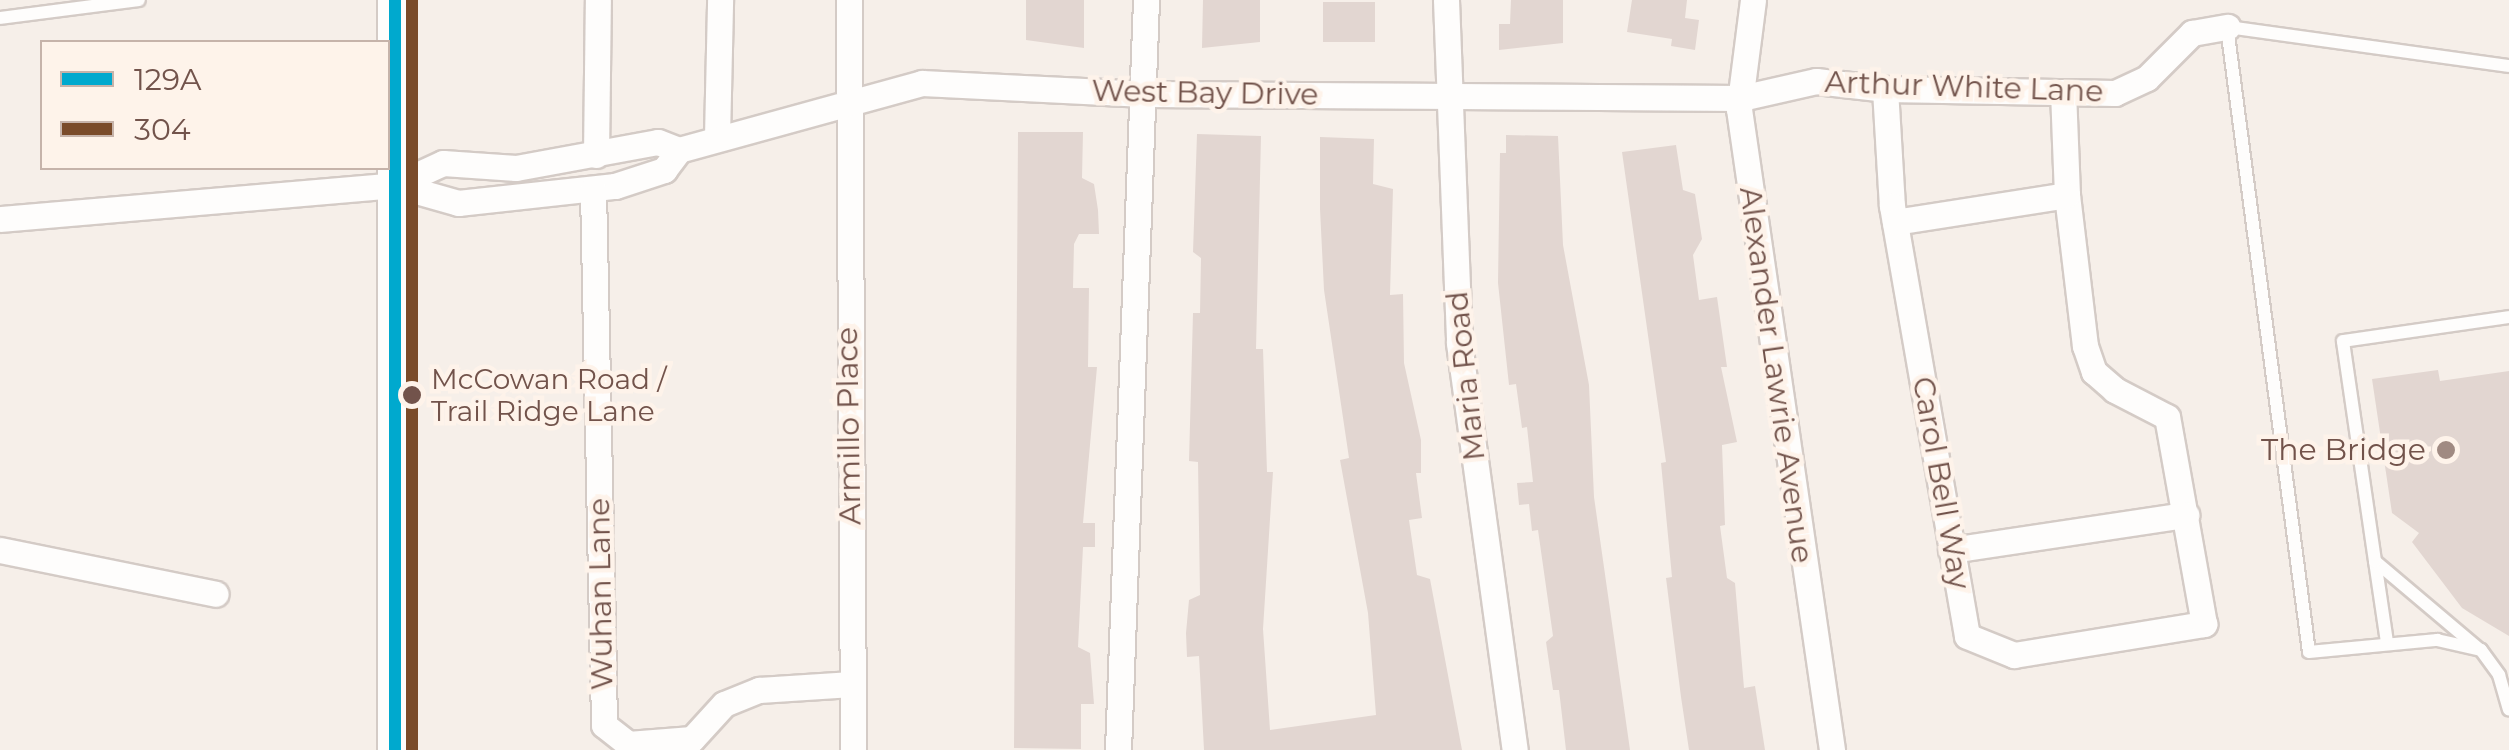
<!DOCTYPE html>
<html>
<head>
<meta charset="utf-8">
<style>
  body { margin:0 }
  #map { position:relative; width:2509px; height:750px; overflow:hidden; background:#f6efe9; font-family:Montserrat,sans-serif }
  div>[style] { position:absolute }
  .building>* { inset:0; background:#e2d6d1; transform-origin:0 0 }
  .roads { filter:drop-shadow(2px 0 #d4cbc6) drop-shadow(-2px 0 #d4cbc6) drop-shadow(0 2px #d4cbc6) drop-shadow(0 -2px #d4cbc6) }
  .lane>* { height:12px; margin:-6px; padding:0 6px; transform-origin:6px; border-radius:6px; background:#fefdfc }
  .street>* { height:25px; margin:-12.5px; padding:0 12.5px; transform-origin:12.5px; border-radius:12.5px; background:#fefdfc }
  .secondary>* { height:35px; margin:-17.5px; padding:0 17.5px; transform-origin:17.5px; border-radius:17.5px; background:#fefdfc }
  .bus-1>* { height:12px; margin:-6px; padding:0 6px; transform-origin:6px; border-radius:6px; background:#00a9ce }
  .bus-2>* { height:12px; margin:-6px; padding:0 6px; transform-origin:6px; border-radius:6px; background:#7a4b2a }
  .dots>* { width:28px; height:28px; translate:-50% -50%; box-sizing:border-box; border:5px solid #fef3ea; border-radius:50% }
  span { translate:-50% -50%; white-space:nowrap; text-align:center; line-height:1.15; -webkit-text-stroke:9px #fef3ea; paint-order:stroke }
  .bus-label { font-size:28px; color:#72534b }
  .left { translate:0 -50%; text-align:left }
  .street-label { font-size:30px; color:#72534b }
  .poi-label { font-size:30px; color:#72534b }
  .right { translate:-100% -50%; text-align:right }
  .legend { position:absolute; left:40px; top:40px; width:350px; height:130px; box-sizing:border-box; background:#fef3ea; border:2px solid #c6b3aa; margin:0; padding:12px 18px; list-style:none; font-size:30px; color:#72534b }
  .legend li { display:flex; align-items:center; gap:20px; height:50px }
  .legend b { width:50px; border:2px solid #c6b3aa }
</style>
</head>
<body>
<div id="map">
  <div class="building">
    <i style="clip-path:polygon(1026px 0,1084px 0,1084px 48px,1026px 40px)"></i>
    <i style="clip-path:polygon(1203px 0,1260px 0,1260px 42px,1202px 48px)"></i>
    <i style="clip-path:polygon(1511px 0,1563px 0,1563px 43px,1499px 50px,1499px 24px,1510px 24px)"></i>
    <i style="clip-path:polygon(1632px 0,1687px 0,1685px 18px,1699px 20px,1695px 50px,1671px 46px,1672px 39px,1627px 32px)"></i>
    <i style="left:1323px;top:2px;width:52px;height:40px"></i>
    <i style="clip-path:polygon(1018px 132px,1083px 132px,1082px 178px,1094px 184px,1098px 210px,1099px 234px,1079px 234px,1074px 244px,1073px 288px,1089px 288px,1088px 367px,1097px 367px,1083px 523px,1095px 523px,1095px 547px,1083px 547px,1078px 647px,1090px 653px,1094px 704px,1081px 704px,1081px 749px,1014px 748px)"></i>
    <i style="clip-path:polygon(1197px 134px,1261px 136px,1256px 349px,1263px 349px,1267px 472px,1273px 472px,1263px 629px,1270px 730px,1376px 715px,1368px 613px,1340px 460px,1349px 458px,1324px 290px,1320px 209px,1320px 137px,1374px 139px,1373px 184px,1393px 189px,1390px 295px,1403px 294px,1404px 363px,1421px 440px,1421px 473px,1416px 473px,1422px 518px,1409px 520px,1417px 575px,1430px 579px,1462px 750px,1204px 750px,1199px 656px,1187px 657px,1186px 633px,1189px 600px,1200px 595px,1198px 462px,1189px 461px,1193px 313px,1200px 313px,1201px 258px,1193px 252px)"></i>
    <i style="clip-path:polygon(1506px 135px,1558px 136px,1563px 245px,1589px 385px,1594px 497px,1630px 750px,1566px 750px,1559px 690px,1553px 690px,1546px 642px,1553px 636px,1538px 530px,1532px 531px,1529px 504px,1519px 505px,1517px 483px,1533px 482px,1527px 427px,1522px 428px,1516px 384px,1509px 385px,1498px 283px,1500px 153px,1506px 153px)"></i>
    <i style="clip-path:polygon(1676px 145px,1683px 190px,1695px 194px,1702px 239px,1693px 255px,1699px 300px,1717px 297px,1727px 367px,1721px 367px,1737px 442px,1722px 445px,1725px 525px,1720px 526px,1727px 578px,1735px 583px,1744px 688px,1755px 686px,1765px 750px,1689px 750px,1681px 697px,1666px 578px,1672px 577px,1661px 463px,1666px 462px,1622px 152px)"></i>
    <i style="clip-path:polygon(2438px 370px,2440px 381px,2509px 371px,2509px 636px,2462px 608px,2412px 542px,2419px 533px,2392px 513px,2372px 379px)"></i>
  </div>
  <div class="roads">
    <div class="lane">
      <i style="left:0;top:18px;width:140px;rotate:-7.4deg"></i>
      <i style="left:2509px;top:66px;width:285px;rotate:-172.1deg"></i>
      <i style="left:2227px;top:27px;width:630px;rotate:82.53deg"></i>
      <i style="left:2309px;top:652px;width:129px;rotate:-5.4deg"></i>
      <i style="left:2437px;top:640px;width:45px;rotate:12.8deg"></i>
      <i style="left:2481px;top:650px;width:31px;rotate:54deg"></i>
      <i style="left:2499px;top:675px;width:36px;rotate:74deg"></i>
      <i style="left:2375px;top:561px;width:82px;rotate:81.6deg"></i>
      <i style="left:2479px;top:649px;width:136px;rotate:-139.8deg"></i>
      <i style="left:2375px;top:561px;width:222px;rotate:-98.3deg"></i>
      <i style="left:2343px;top:341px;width:168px;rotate:-8.2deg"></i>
    </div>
    <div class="street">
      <i style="left:849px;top:0;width:750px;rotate:89.69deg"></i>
      <i style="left:1446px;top:0;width:343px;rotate:87.8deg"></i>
      <i style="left:1459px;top:343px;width:411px;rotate:82.2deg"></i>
      <i style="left:1753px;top:0;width:110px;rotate:97.3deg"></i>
      <i style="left:1739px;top:109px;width:648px;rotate:81.74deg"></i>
      <i style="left:1885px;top:89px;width:117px;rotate:86.6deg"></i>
      <i style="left:1892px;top:206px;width:436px;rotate:80.1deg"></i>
      <i style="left:1967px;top:636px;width:51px;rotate:22deg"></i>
      <i style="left:2014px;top:655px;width:193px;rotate:-9.3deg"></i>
      <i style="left:2204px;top:624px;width:210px;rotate:-100.1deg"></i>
      <i style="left:2167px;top:417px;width:59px;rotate:-152.6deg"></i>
      <i style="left:2115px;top:390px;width:28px;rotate:-139deg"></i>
      <i style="left:2094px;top:372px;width:28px;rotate:-109deg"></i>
      <i style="left:2085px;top:346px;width:152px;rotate:-96.8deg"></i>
      <i style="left:2067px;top:195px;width:103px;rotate:-92.2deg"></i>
      <i style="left:717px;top:137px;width:137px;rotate:-88.7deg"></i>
      <i style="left:596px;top:155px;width:155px;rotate:-89.3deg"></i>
      <i style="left:395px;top:185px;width:66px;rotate:15.9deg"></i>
      <i style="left:458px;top:203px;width:158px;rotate:-6.2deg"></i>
      <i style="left:615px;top:186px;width:52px;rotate:-18.1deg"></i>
      <i style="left:664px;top:170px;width:25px;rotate:-53deg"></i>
      <i style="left:679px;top:150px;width:252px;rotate:-15.4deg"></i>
      <i style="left:922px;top:83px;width:223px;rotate:2.8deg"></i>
      <i style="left:1145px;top:94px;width:596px;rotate:0.38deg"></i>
      <i style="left:1741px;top:98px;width:77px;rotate:-12.8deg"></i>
      <i style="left:1816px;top:81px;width:69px;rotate:6.6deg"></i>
      <i style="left:1885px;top:89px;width:230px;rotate:1deg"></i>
      <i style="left:2115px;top:93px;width:35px;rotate:-25deg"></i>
      <i style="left:2147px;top:78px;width:64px;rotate:-45deg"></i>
      <i style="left:2192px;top:33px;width:36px;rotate:-10deg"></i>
      <i style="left:593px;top:189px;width:536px;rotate:88.82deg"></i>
      <i style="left:604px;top:725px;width:31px;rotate:38deg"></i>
      <i style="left:628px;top:744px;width:64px;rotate:-4.5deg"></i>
      <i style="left:692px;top:739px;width:47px;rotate:-47.6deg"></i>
      <i style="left:724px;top:704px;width:38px;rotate:-22deg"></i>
      <i style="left:759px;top:690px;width:93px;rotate:-3.7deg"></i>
      <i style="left:0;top:219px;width:396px;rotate:-4.9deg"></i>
      <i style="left:395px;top:185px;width:53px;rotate:-24.6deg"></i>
      <i style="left:443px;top:163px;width:73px;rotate:3.9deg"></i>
      <i style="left:516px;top:168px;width:144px;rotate:-10.4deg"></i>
      <i style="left:658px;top:142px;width:22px;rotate:21deg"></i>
      <i style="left:1895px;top:222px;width:174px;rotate:-8.9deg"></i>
      <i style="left:0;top:550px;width:220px;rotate:11.5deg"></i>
      <i style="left:1951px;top:550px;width:238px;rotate:-8.5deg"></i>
      <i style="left:1118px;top:750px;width:751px;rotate:-87.86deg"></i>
    </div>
    <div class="secondary">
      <i style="left:395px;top:750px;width:750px;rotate:-90deg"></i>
    </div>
  </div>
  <div class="bus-1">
    <i style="left:395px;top:0;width:750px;rotate:90deg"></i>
  </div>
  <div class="bus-2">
    <i style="left:412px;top:0;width:750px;rotate:90deg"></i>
  </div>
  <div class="dots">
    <i style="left:412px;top:395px;background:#72534b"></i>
    <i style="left:2446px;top:450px;background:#a08a82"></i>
  </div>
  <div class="bus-label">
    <span class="left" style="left:431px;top:395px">McCowan Road /<br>Trail Ridge Lane</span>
  </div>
  <div class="street-label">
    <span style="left:1964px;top:87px;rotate:2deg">Arthur White Lane</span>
    <span style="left:1205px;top:93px;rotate:1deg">West Bay Drive</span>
    <span style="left:1776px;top:375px;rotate:82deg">Alexander Lawrie Avenue</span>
    <span style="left:1466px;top:376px;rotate:-96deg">Maria Road</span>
    <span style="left:849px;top:426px;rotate:-91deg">Armillo Place</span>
    <span style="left:1941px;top:483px;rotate:80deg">Carol Bell Way</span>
    <span style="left:601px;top:594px;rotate:-91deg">Wuhan Lane</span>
  </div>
  <div class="poi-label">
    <span class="right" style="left:2426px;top:450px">The Bridge</span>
  </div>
  <ul class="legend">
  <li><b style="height:12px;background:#00a9ce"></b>129A</li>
  <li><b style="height:12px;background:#7a4b2a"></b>304</li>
  </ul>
</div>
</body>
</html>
